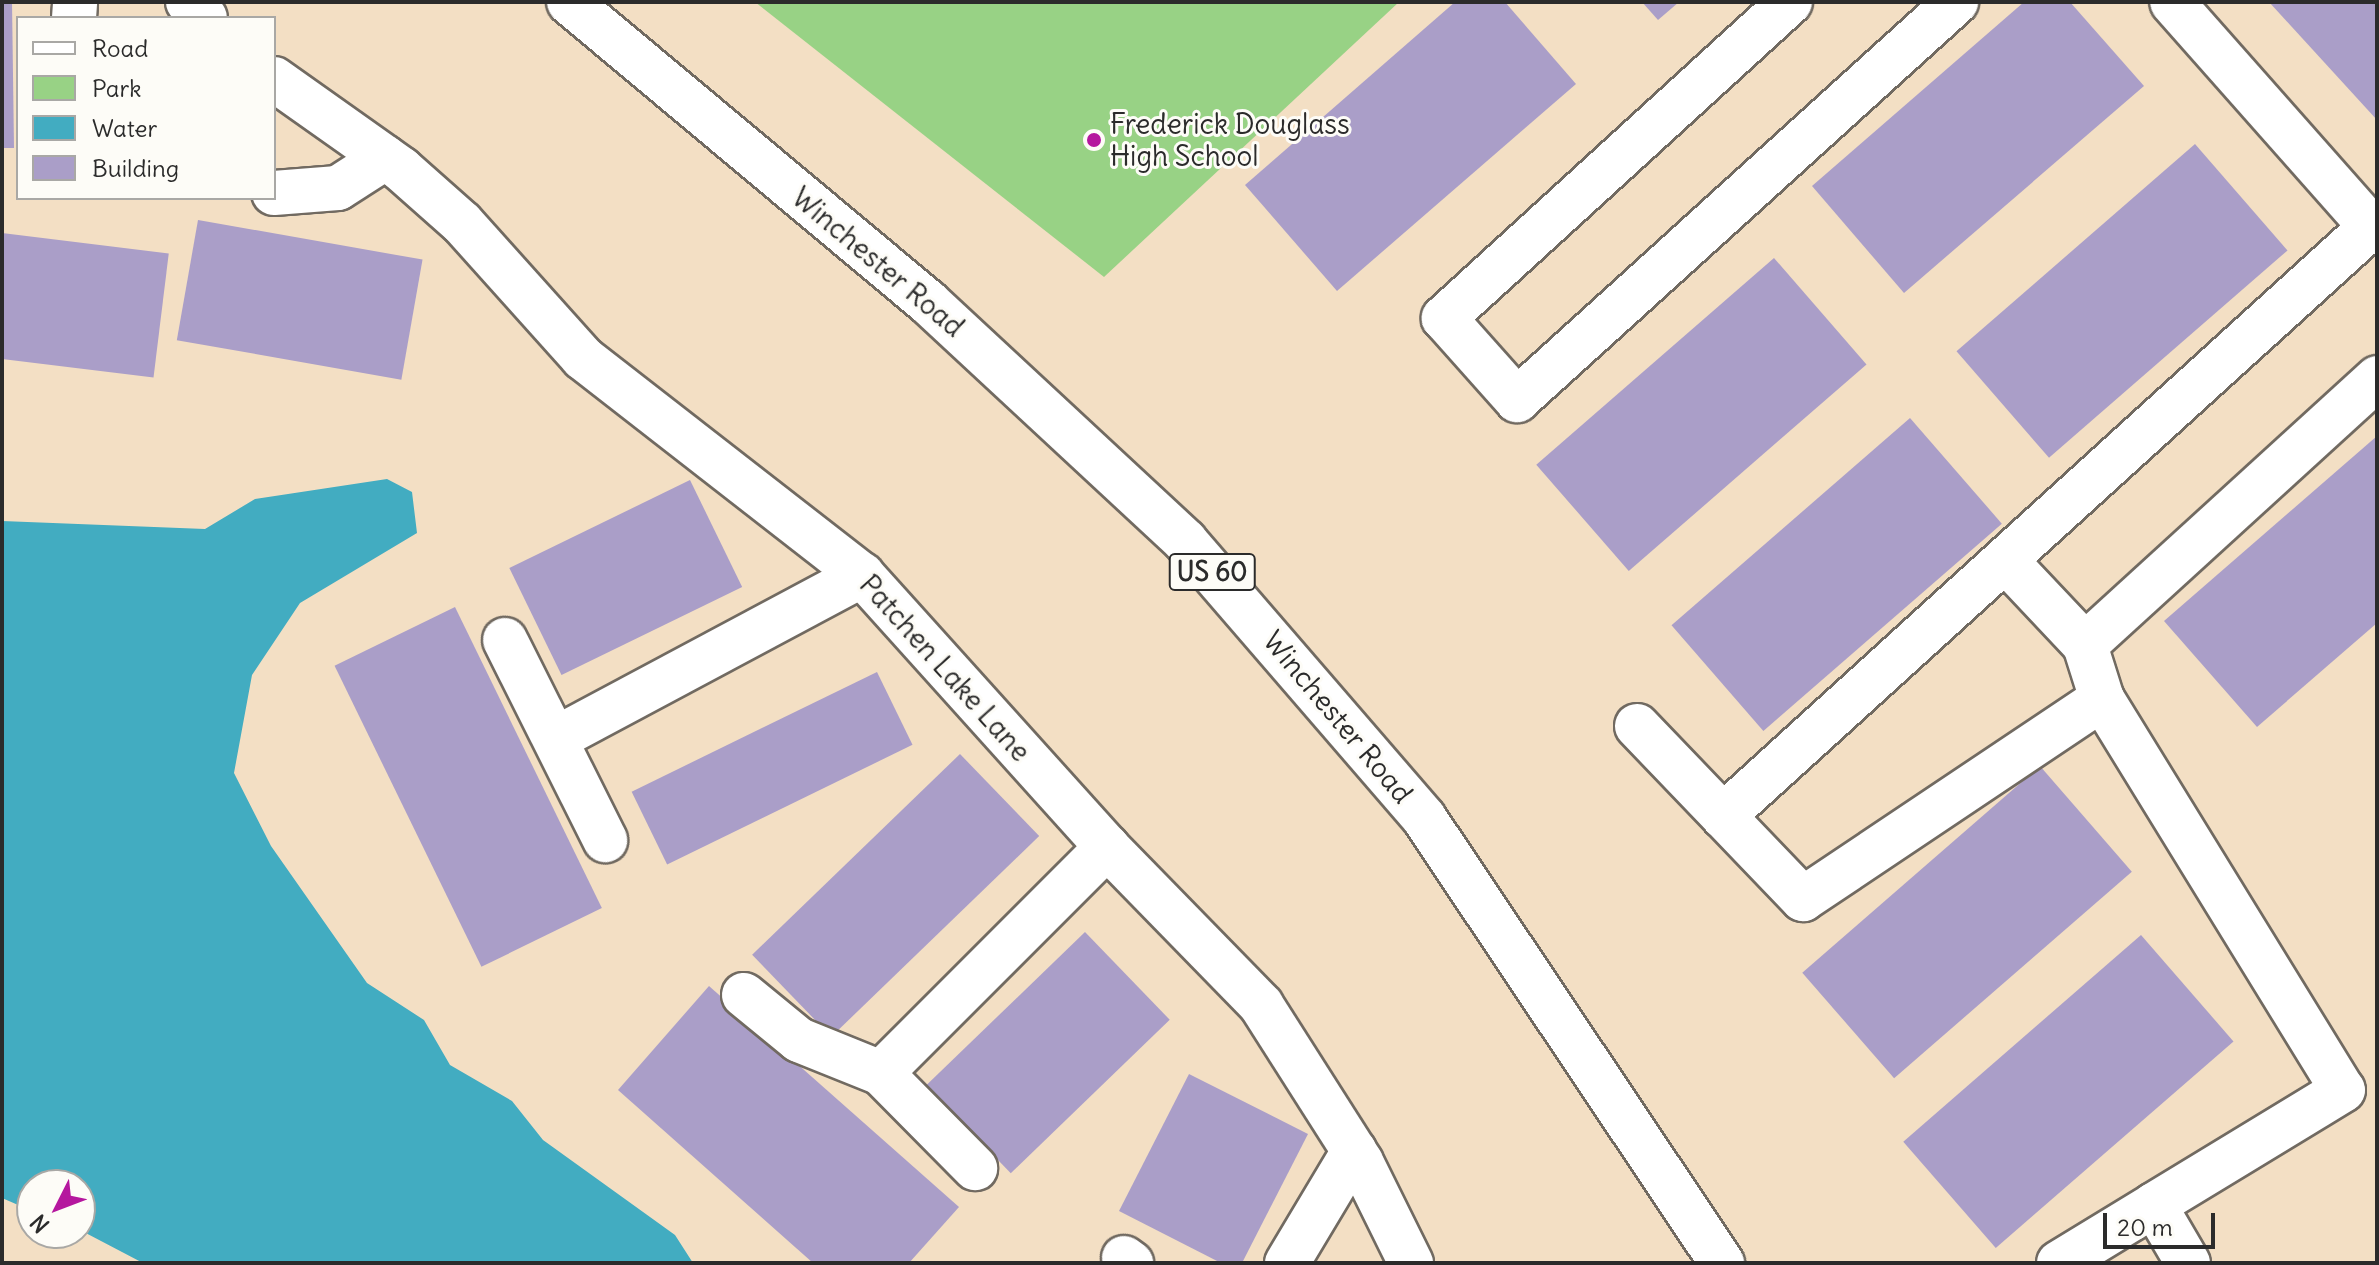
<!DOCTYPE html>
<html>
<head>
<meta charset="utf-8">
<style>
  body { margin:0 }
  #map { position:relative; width:2379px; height:1265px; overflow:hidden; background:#f3dfc4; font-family:Delius,sans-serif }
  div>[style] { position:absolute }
  .green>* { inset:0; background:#98d285 }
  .water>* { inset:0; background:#42acc1 }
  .building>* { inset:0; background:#aa9ec8; transform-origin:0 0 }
  .roads { filter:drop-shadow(2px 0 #716a61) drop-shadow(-2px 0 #716a61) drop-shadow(0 2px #716a61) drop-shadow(0 -2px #716a61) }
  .minor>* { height:44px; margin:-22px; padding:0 22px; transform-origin:22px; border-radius:22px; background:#fff }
  .highway>* { height:44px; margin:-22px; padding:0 22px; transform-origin:22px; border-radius:22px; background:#fff }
  .dots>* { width:22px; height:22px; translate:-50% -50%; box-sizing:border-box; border:4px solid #fdfcf7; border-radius:50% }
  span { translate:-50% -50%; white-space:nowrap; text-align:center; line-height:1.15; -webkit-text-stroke:6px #fdfcf7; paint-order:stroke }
  .shield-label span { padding:2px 6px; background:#fdfcf7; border:2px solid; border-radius:6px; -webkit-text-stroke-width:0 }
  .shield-label { font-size:26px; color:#2b2b2b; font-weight:700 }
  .poi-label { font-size:28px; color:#2b2b2b }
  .left { translate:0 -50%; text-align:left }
  .street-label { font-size:28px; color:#2b2b2b }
  .frame { position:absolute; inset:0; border:4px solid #2b2b2b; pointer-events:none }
  .legend { position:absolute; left:16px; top:16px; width:260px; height:184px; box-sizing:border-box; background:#fdfcf7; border:2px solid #a9a8a5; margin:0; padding:10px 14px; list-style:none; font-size:24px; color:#2b2b2b }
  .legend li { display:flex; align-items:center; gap:16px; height:40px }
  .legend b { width:40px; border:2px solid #a9a8a5 }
  .north { position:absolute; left:16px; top:1169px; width:80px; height:80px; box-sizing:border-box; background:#fdfcf7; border:2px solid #a9a8a5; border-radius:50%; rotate:228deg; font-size:22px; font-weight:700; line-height:32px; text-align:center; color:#2b2b2b }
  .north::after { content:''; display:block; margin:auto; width:28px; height:36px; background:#b5179e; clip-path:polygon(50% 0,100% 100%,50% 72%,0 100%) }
  .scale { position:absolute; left:2103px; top:1213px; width:112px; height:36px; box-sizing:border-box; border:4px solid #2b2b2b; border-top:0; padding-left:10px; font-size:24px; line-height:28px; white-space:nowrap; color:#2b2b2b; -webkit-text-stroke:6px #fdfcf7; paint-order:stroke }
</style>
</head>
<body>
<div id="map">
  <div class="green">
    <i style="clip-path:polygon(755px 2px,1399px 2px,1104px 277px)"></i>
  </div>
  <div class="water">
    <i style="clip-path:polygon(387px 479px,412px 492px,417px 533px,300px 603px,252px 675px,234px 773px,271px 846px,367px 983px,424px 1020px,450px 1065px,512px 1101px,543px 1140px,675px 1235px,693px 1263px,143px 1263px,80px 1230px,80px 1185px,32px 1185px,32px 1211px,2px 1198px,2px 521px,205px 529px,255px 499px)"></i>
  </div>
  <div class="building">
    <i style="clip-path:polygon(2px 2px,12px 2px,14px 148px,2px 148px)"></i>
    <i style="clip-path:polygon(1455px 2px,1505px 2px,1576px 84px,1337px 291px,1245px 185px)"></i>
    <i style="clip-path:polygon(1642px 2px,1679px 2px,1658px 20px)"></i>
    <i style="clip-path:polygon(2024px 2px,2070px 2px,2144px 86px,1904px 293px,1812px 186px)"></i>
    <i style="clip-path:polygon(2269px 2px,2377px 2px,2377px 120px)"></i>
    <i style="left:2195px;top:144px;width:141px;height:316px;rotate:49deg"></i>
    <i style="left:198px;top:220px;width:228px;height:122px;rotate:10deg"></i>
    <i style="left:2px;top:233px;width:168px;height:125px;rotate:7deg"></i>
    <i style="left:1774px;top:258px;width:141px;height:315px;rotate:49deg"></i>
    <i style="left:1910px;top:418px;width:140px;height:316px;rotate:49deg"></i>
    <i style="clip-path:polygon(2377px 436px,2377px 623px,2257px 727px,2164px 621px)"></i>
    <i style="left:690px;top:480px;width:119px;height:201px;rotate:64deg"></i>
    <i style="left:455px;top:607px;width:335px;height:134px;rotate:64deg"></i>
    <i style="left:877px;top:672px;width:81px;height:273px;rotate:64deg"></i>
    <i style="left:960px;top:754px;width:114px;height:289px;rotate:46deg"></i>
    <i style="left:2040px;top:766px;width:140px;height:315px;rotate:49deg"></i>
    <i style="left:1085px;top:932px;width:122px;height:221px;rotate:46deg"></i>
    <i style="left:2141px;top:935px;width:141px;height:315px;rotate:49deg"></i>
    <i style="clip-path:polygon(709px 986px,959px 1207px,909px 1263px,813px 1263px,618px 1090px)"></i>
    <i style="clip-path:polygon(1189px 1074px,1308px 1134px,1242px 1263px,1221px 1263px,1119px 1211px)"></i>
  </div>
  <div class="roads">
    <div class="minor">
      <i style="left:188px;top:2px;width:23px;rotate:43deg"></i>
      <i style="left:1790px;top:2px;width:469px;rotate:137.6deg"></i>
      <i style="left:1444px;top:318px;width:110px;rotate:48.3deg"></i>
      <i style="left:1517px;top:400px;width:593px;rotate:-42.2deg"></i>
      <i style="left:74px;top:18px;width:16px;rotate:-86deg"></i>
      <i style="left:274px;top:79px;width:156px;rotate:35.3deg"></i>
      <i style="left:401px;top:169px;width:81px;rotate:41.5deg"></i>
      <i style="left:462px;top:223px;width:181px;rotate:48.1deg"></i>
      <i style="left:583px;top:358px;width:353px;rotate:37.9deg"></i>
      <i style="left:862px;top:575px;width:366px;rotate:48deg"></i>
      <i style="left:1107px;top:847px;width:221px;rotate:45.7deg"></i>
      <i style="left:1261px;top:1005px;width:186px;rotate:57.5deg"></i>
      <i style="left:1361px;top:1162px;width:113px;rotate:63.7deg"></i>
      <i style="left:274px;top:193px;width:64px;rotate:-4.5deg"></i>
      <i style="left:338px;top:188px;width:56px;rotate:-32.6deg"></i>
      <i style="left:2005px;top:560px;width:117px;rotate:46.7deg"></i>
      <i style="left:505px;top:640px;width:224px;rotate:63.4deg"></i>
      <i style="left:2102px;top:699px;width:57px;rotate:-107.5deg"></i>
      <i style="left:2085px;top:645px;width:396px;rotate:-42.4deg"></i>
      <i style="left:1637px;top:726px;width:240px;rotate:46.2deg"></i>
      <i style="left:1803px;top:899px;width:360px;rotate:-33.8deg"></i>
      <i style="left:2102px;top:699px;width:459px;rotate:58.4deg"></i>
      <i style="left:2343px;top:1090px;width:221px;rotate:148.7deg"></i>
      <i style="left:557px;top:738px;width:346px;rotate:-28.1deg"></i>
      <i style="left:1723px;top:816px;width:876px;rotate:-42.27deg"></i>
      <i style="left:2371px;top:227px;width:300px;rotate:-131.5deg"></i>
      <i style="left:744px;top:995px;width:71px;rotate:39.3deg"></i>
      <i style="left:799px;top:1040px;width:88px;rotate:21.9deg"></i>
      <i style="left:881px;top:1073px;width:134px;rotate:45.3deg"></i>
      <i style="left:881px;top:1073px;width:320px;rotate:-45deg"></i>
      <i style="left:1124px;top:1258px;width:9px;rotate:36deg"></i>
      <i style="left:1287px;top:1263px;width:131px;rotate:-59.1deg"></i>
      <i style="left:2059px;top:1263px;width:111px;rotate:-31.4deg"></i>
      <i style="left:2154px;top:1205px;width:67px;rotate:59.6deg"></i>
    </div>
    <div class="highway">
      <i style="left:569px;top:2px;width:469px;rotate:39.9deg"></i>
      <i style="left:929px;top:303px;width:350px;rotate:42.9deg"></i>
      <i style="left:1185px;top:541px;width:366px;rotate:49.2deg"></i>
      <i style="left:1424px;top:818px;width:536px;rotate:56.19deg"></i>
    </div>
  </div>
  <div class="dots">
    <i style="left:1094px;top:140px;background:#b5179e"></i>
  </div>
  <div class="shield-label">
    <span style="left:1212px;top:572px">US 60</span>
  </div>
  <div class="poi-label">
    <span class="left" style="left:1110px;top:140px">Frederick Douglass<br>High School</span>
  </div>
  <div class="street-label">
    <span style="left:878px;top:262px;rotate:40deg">Winchester Road</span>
    <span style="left:945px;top:668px;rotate:48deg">Patchen Lake Lane</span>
    <span style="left:1338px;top:717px;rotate:50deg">Winchester Road</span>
  </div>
  <div class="frame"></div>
  <ul class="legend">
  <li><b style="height:10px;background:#fff"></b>Road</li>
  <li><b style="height:22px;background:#98d285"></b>Park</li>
  <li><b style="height:22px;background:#42acc1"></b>Water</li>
  <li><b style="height:22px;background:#aa9ec8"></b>Building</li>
  </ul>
  <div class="north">N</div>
  <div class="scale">20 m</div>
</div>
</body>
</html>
